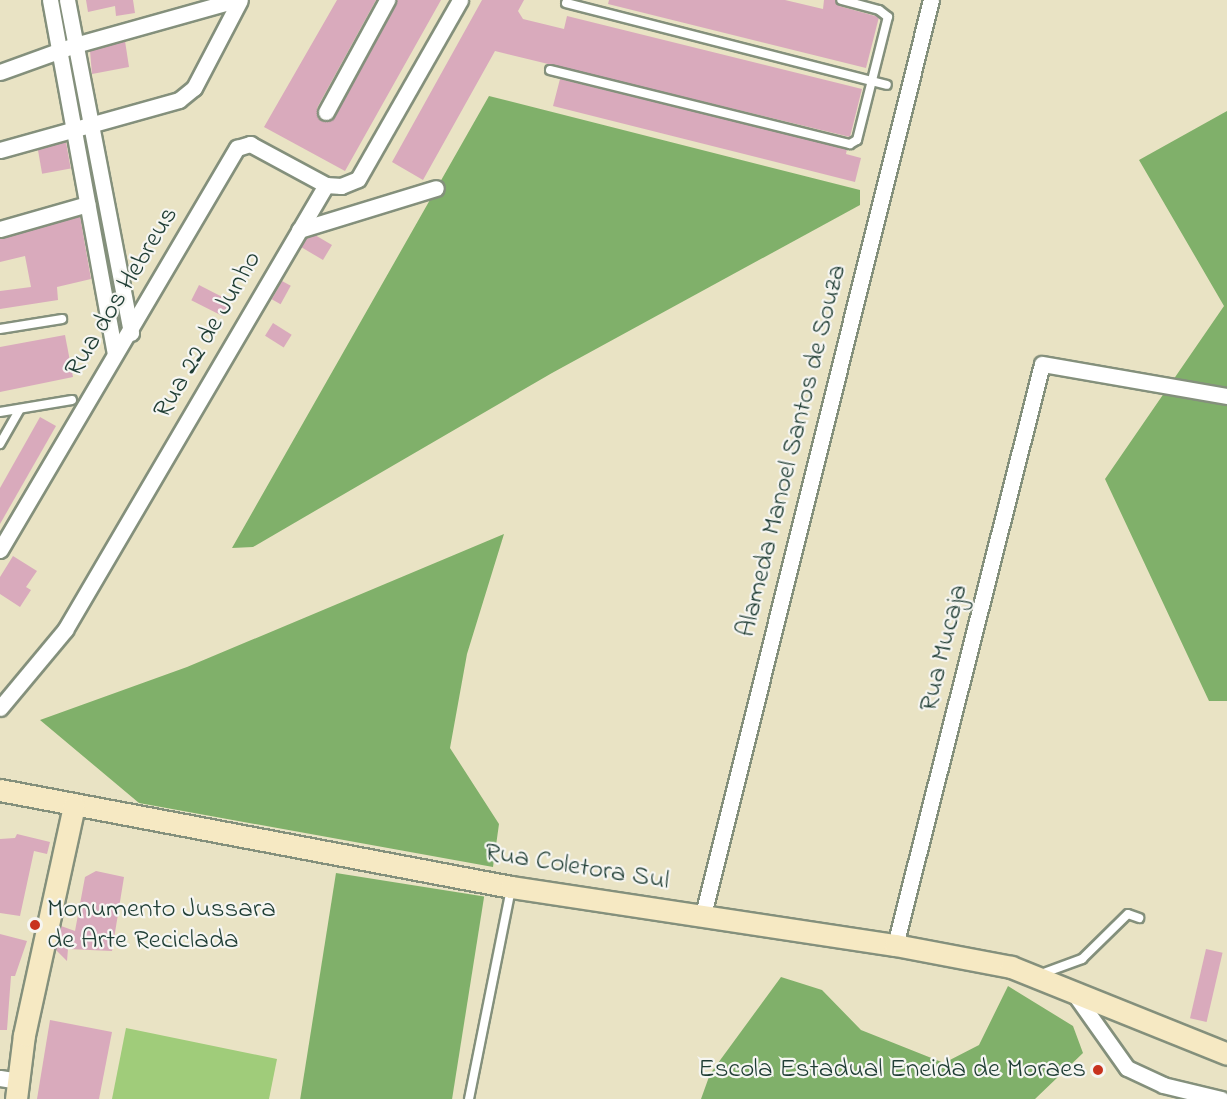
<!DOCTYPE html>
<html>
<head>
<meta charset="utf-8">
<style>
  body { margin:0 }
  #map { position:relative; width:1227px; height:1099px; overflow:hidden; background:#e9e3c4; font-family:"Indie Flower",sans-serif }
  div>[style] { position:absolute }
  .green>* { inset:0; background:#a0cc7a }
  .forest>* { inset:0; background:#80b06a; transform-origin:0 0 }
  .building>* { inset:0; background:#d9aabc; transform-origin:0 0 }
  .roads { filter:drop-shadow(2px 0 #84907c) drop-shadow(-2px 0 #84907c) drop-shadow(0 2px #84907c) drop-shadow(0 -2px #84907c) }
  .lane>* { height:8px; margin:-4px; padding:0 4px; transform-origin:4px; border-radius:4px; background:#fff }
  .street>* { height:15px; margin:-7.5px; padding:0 7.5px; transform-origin:7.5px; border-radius:7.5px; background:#fff }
  .secondary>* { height:21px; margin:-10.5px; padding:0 10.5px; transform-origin:10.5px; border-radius:10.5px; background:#f6e9c3 }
  .dots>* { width:16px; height:16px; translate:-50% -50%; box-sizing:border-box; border:3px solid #f6f6f2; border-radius:50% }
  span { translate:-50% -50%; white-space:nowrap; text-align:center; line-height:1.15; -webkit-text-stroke:4.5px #f6f6f2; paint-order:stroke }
  .street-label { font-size:27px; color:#1f3d34 }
  .poi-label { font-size:27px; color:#1f3d34 }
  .left { translate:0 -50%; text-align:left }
  .right { translate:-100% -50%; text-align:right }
</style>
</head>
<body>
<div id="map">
  <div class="green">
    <i style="clip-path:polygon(126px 1028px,277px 1059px,269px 1099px,112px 1099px)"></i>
  </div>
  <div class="forest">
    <i style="clip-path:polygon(489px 96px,860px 190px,860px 205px,552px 373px,253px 547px,232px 548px)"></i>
    <i style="clip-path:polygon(1227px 111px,1227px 701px,1209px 701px,1105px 479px,1224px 306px,1139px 160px)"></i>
    <i style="clip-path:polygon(504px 534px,467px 654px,450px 748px,499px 824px,493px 867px,139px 803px,40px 720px,187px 667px)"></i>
    <i style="left:336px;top:873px;width:150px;height:229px;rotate:9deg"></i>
    <i style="clip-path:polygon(781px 977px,822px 990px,861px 1030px,944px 1063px,979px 1045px,1008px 986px,1073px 1026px,1083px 1053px,1035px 1099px,701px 1099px,710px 1074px)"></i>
  </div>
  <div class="building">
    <i style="clip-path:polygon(86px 0,133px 0,135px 13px,116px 16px,115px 6px,88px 12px)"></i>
    <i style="clip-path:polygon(337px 0,376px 0,317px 108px,318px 118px,326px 122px,335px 117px,397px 0,441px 0,345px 171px,264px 127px)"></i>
    <i style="clip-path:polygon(482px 0,524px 0,518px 11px,523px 19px,564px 29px,567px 16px,862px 89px,850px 137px,495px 51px,423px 180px,392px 162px)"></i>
    <i style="clip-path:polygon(609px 0,785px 0,823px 9px,824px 0,835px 0,839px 6px,879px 17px,866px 68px,608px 4px)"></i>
    <i style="clip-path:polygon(125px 41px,129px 67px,92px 74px,90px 51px)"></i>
    <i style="clip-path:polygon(560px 79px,847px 149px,846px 154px,861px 158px,855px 182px,553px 106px)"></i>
    <i style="left:66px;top:142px;width:27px;height:29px;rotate:80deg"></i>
    <i style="clip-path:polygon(80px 216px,91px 279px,57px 287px,58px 300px,0 309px,0 291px,31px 287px,25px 256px,0 262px,0 238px)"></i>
    <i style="clip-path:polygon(315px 235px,332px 245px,323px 260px,301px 247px,306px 238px)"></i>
    <i style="left:282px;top:281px;width:10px;height:21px;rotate:29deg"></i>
    <i style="left:199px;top:285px;width:35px;height:17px;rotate:27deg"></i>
    <i style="left:273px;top:323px;width:22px;height:15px;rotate:32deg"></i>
    <i style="clip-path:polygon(65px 335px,73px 377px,0 392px,0 347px)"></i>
    <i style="clip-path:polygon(40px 417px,56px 426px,0 524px,0 488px)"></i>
    <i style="clip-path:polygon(13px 556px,37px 571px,26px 587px,31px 590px,20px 607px,0 594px,0 577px)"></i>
    <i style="clip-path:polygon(17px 834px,50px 842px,47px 854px,34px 851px,20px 916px,0 913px,0 839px,15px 838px)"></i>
    <i style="clip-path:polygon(96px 871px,124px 877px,112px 951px,68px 949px,67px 961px,56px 950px,61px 926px,75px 931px,85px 877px)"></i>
    <i style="clip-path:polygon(0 934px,27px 941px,15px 976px,11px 976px,7px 1030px,0 1030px)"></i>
    <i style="left:1206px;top:949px;width:17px;height:71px;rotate:13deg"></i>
    <i style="clip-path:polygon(50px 1020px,112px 1032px,99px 1099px,37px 1099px)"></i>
  </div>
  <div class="roads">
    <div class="lane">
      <i style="left:566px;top:3px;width:331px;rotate:14.3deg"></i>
      <i style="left:550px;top:70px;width:309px;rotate:13.9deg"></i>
      <i style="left:850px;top:144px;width:8px;rotate:-30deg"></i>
      <i style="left:857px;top:140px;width:127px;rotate:-75.9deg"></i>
      <i style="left:888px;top:17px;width:11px;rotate:-142deg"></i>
      <i style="left:879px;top:10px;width:39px;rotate:-165deg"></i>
      <i style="left:0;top:329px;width:63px;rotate:-9.2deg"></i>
      <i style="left:0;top:412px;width:73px;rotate:-9.5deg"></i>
      <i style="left:0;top:444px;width:40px;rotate:-60.3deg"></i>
      <i style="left:1041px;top:974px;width:44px;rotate:-20.1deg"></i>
      <i style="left:1082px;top:959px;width:64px;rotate:-44.4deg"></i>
      <i style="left:1128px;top:914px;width:12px;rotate:20deg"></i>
      <i style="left:469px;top:1099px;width:215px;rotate:-78.7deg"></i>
    </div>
    <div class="street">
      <i style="left:50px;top:0;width:359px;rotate:79.6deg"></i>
      <i style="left:67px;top:0;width:339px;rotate:79.1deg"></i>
      <i style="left:0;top:72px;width:80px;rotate:-19.8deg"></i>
      <i style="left:75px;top:45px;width:167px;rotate:-15.6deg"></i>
      <i style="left:326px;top:112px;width:128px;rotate:-61.4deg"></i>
      <i style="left:0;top:150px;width:186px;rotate:-15.6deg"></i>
      <i style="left:179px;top:100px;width:19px;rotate:-39deg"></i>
      <i style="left:194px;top:88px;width:99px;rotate:-62.4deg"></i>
      <i style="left:0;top:229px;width:91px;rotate:-15.9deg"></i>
      <i style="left:299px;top:230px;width:143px;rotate:-17deg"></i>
      <i style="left:0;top:550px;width:467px;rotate:-59.5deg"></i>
      <i style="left:237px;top:148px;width:14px;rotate:-17deg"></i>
      <i style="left:250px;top:144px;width:86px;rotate:28.3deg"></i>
      <i style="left:0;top:708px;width:102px;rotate:-50.2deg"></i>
      <i style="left:65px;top:630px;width:516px;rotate:-59.61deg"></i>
      <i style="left:326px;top:185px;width:15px;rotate:4deg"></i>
      <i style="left:341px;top:186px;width:18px;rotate:-22deg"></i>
      <i style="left:358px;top:179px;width:206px;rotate:-60.3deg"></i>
      <i style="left:703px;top:915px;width:943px;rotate:-76.01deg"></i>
      <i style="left:895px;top:945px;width:599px;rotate:-75.8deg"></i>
      <i style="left:1042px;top:364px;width:188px;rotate:9.8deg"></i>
      <i style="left:1073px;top:992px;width:93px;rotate:54.6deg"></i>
      <i style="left:1127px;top:1068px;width:40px;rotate:25deg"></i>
      <i style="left:1163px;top:1085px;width:60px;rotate:13.6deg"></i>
      <i style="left:0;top:1078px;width:19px;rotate:9deg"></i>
    </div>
    <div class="secondary">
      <i style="left:0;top:790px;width:520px;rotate:10.75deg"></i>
      <i style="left:511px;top:887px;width:388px;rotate:8.6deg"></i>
      <i style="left:895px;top:945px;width:118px;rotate:10.7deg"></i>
      <i style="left:1011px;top:967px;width:233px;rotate:21.9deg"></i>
      <i style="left:16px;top:1099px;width:64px;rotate:-82.9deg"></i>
      <i style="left:24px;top:1035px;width:234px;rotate:-77.7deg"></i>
    </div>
  </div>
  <div class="dots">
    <i style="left:35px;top:925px;background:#c8321e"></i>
    <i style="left:1098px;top:1070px;background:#c8321e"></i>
  </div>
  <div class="street-label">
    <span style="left:122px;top:292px;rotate:-59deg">Rua dos Hebreus</span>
    <span style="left:208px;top:335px;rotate:-60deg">Rua 22 de Junho</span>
    <span style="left:792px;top:451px;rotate:-76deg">Alameda Manoel Santos de Souza</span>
    <span style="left:944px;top:648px;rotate:-76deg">Rua Mucaja</span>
    <span style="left:577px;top:867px;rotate:9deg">Rua Coletora Sul</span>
  </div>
  <div class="poi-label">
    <span class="left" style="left:47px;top:925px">Monumento Jussara<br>de Arte Reciclada</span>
    <span class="right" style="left:1086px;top:1070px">Escola Estadual Eneida de Moraes</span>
  </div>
</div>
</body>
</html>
